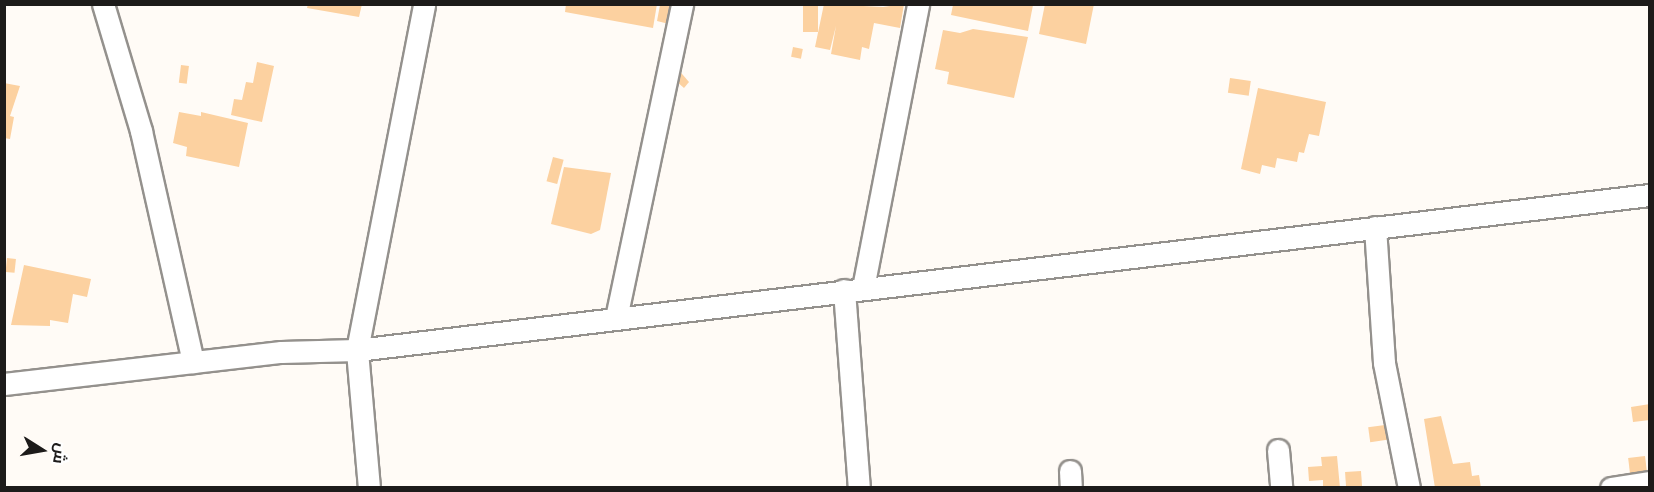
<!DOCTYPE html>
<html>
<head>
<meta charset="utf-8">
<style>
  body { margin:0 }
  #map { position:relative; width:1654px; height:492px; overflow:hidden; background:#fffbf6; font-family:"Nunito Sans",Cairo,sans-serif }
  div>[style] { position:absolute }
  .building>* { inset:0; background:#fcd1a0; transform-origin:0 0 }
  .roads { filter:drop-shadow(2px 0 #94918d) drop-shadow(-2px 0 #94918d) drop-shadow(0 2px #94918d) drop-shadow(0 -2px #94918d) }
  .minor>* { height:21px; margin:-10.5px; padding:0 10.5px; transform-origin:10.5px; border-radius:10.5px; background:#fff }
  span { translate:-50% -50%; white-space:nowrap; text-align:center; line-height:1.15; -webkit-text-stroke:4.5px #fff; paint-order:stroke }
  .frame { position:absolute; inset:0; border:6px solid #1d1b1a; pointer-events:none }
  .north { position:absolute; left:12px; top:420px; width:60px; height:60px; -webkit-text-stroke:4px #fff; paint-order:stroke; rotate:101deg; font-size:16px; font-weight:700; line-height:24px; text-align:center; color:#1d1b1a }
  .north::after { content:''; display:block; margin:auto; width:21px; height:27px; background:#1d1b1a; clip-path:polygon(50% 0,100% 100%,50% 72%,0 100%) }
</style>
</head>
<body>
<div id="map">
  <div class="building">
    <i style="clip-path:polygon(308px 4px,362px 4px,359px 17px,307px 8px)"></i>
    <i style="clip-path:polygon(566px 4px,657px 4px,653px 28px,565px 12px)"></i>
    <i style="left:803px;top:4px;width:15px;height:28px"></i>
    <i style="clip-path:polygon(824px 4px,883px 7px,904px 4px,900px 28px,874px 23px,869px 49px,862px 47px,860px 60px,831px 54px,836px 26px,830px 50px,815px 47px)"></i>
    <i style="clip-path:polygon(1045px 4px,1094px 4px,1086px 44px,1039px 34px)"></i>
    <i style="clip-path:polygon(660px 5px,673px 5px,669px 24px,657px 21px)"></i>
    <i style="clip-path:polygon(953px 5px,1033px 5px,1028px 31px,951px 15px)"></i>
    <i style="clip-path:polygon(973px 29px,1028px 37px,1014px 98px,947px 84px,949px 72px,935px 69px,943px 30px,960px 33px)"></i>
    <i style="left:793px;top:47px;width:10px;height:10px;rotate:11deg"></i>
    <i style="clip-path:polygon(257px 62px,274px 66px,262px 122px,231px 115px,234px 99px,242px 100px,246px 82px,253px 83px)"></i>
    <i style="left:181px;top:65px;width:8px;height:18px;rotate:7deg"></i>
    <i style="clip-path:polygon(676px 67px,689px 82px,684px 88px,669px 75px)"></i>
    <i style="left:1230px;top:78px;width:21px;height:15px;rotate:8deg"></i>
    <i style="clip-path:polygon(4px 83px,20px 86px,10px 116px,14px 117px,10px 139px,4px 138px)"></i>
    <i style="clip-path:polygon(1258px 88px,1326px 102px,1319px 136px,1309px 134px,1304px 153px,1299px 152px,1297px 162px,1277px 158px,1275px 168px,1262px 165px,1260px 174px,1241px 169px)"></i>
    <i style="clip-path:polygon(179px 112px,201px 116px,201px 112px,248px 123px,239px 167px,186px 156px,187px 147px,173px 143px)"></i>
    <i style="left:553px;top:157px;width:11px;height:25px;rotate:15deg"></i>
    <i style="clip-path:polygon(564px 167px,611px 173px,600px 230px,591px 234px,551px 224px)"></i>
    <i style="left:7px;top:258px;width:9px;height:14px;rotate:6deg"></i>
    <i style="clip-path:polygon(24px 265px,91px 279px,87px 297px,73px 294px,68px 323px,50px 320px,50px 326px,11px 325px)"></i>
    <i style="clip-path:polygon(1650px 404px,1650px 420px,1633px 422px,1631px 407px)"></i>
    <i style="clip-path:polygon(1441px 416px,1453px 464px,1470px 462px,1472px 476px,1479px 475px,1481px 488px,1435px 488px,1424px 419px)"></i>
    <i style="left:1385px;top:425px;width:15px;height:17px;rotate:82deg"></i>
    <i style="clip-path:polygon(1337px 456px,1340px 488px,1323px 488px,1323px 480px,1309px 481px,1308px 467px,1322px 466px,1321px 457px)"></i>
    <i style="left:1645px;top:456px;width:16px;height:17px;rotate:83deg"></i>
    <i style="left:1361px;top:471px;width:15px;height:16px;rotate:86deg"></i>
  </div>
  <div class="roads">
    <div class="minor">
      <i style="left:103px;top:4px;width:133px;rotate:73.3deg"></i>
      <i style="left:141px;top:131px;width:237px;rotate:77.3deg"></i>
      <i style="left:1375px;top:227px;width:136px;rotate:86.2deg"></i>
      <i style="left:1384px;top:363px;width:127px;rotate:78.7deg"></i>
      <i style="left:863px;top:288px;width:289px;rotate:-79deg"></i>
      <i style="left:844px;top:290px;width:199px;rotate:85.7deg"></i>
      <i style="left:616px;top:318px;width:321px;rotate:-78.1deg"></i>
      <i style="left:4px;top:384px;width:279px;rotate:-6.6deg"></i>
      <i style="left:281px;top:352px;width:76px;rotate:-1.5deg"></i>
      <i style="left:357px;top:350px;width:1302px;rotate:-6.84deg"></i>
      <i style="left:1278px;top:450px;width:38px;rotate:85deg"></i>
      <i style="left:1070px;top:471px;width:17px;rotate:87deg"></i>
      <i style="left:369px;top:488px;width:139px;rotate:-95deg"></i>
      <i style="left:357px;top:350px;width:352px;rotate:-79deg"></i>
      <i style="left:1611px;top:488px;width:39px;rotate:-9deg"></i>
    </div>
  </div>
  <div class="frame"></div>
  <div class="north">ش</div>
</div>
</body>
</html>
